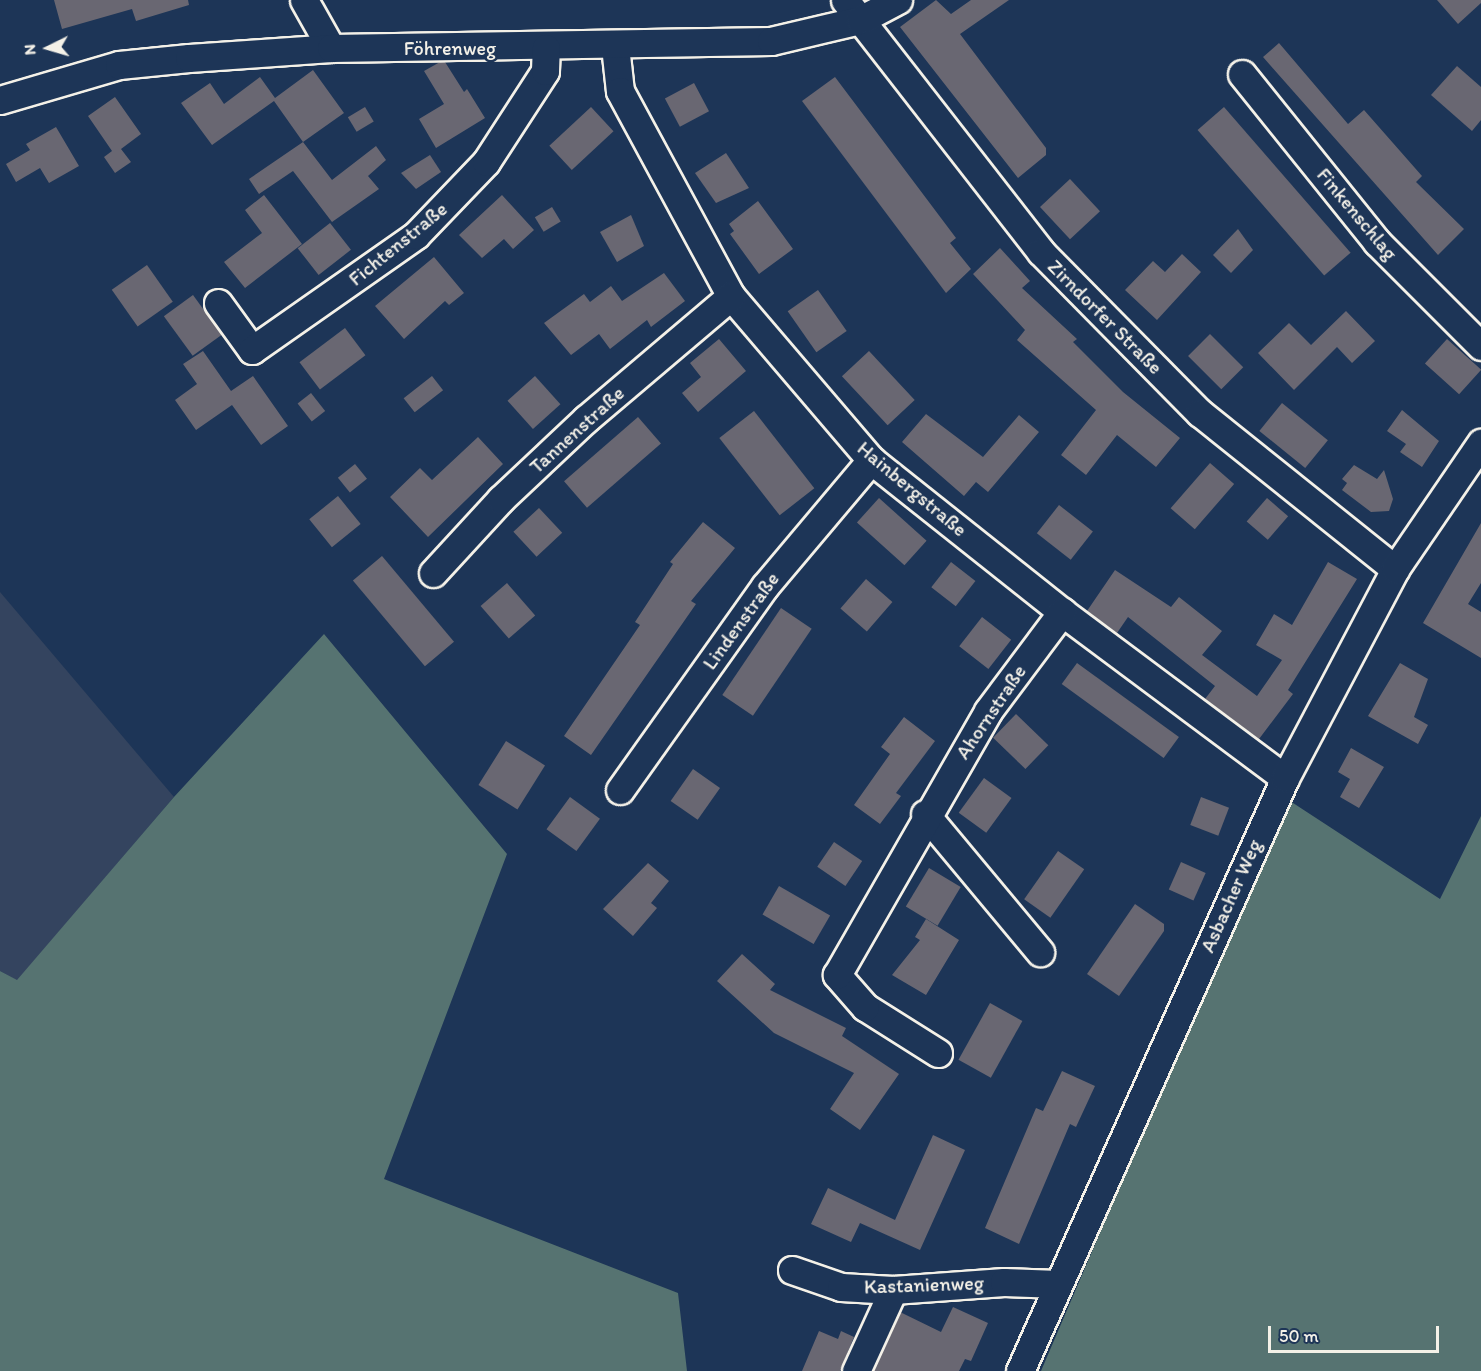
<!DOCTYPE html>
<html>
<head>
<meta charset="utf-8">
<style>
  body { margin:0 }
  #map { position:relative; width:1481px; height:1371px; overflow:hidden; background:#1d3557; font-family:Itim,sans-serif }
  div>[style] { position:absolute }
  .built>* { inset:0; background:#34445f }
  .green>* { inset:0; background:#567371 }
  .building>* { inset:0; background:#696772; transform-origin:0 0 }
  .roads { filter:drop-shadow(2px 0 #f4f1e8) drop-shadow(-2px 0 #f4f1e8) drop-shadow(0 2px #f4f1e8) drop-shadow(0 -2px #f4f1e8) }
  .minor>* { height:27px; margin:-13.5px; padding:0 13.5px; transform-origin:13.5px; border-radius:13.5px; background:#1d3557 }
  span { translate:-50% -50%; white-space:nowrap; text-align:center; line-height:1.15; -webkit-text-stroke:5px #1d3557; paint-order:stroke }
  .street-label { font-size:20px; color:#f4f1e8 }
  .north { position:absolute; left:18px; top:18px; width:60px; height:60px; -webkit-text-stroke:4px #1d3557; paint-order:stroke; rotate:265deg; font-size:16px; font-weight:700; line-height:24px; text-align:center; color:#f4f1e8 }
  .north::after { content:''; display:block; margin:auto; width:21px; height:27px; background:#f4f1e8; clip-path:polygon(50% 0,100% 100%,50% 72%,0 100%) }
  .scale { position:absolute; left:1268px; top:1326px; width:171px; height:27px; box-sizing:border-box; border:3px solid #f4f1e8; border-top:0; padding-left:8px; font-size:18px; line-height:21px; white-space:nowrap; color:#f4f1e8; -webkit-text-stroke:4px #1d3557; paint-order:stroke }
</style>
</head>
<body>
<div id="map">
  <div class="built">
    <i style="clip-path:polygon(0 592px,174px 797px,17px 981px,0 971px)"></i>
  </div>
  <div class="green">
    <i style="clip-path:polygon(324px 634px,507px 854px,384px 1179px,678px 1293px,687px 1371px,0 1371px,0 971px,17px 980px,174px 797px)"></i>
    <i style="clip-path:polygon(1290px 801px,1440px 899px,1481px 816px,1481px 1371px,1041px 1371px,1242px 900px)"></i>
  </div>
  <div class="building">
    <i style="clip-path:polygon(54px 0,188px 0,189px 5px,136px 21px,132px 9px,62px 29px)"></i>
    <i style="clip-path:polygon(936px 0,951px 14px,971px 0,1009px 0,960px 34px,1046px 148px,1046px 155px,1018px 178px,900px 27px)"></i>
    <i style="clip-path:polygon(1437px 0,1481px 0,1481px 3px,1458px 24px)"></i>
    <i style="clip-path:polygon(1279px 43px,1348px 124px,1364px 110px,1422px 176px,1416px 182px,1464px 229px,1438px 255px,1263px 57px)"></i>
    <i style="clip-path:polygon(440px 62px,445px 62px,464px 92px,467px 89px,485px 118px,436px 148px,419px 119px,444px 104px,424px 71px)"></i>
    <i style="clip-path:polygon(1457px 66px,1481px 87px,1481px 120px,1472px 131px,1431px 95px)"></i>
    <i style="clip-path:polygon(313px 70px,344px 113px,303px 142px,274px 101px,212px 145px,181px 103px,210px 83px,224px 104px,260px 77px,275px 98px)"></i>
    <i style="clip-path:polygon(835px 77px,956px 238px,950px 243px,971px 269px,946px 293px,802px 101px)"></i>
    <i style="left:694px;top:83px;width:32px;height:33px;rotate:62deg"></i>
    <i style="clip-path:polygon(115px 97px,141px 134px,121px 149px,131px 162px,115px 173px,104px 157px,112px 151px,88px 116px)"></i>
    <i style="left:365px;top:107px;width:17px;height:20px;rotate:59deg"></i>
    <i style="left:591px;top:107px;width:33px;height:57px;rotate:47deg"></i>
    <i style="left:1224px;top:107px;width:193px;height:35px;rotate:49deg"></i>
    <i style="clip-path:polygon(56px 127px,79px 166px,49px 183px,40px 168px,16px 182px,6px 164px,30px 150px,26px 144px)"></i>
    <i style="clip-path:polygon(303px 142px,332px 180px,376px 146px,386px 160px,368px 176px,379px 189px,332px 222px,293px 171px,259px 194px,249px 179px)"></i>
    <i style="clip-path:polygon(726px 153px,749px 188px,716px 203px,695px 173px)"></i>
    <i style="clip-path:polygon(430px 155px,441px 172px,416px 189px,401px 173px)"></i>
    <i style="left:1070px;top:179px;width:44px;height:41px;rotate:47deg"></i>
    <i style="clip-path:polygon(264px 195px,302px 244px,245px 288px,224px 262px,262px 233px,245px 210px)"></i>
    <i style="clip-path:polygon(502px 195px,534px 230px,513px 249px,504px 239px,482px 258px,459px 235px)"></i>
    <i style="clip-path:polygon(758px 201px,793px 249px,759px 274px,730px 234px,734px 231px,729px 224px)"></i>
    <i style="left:552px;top:207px;width:17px;height:20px;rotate:59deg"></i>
    <i style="clip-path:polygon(631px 215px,644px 246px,617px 262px,600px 232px)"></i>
    <i style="left:330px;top:223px;width:34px;height:41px;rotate:52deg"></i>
    <i style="clip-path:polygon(1238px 229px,1253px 250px,1231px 273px,1213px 255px)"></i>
    <i style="clip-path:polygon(1000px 248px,1030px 281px,1022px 288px,1077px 339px,1073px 342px,1123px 392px,1180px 438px,1156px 467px,1117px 435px,1086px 475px,1061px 455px,1096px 410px,1017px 340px,1025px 330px,973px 274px)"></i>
    <i style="clip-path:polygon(1182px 254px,1201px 272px,1157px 320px,1125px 290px,1153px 261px,1165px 272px)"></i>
    <i style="clip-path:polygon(434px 257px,464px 293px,449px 305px,445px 301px,404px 339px,375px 306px)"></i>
    <i style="left:147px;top:265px;width:45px;height:43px;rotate:55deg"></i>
    <i style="clip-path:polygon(664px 273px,685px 301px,651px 327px,647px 320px,610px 349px,599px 334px,571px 355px,544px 323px,584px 294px,590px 302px,611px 286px,622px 301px)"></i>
    <i style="left:818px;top:290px;width:50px;height:37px;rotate:55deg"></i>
    <i style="left:193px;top:295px;width:49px;height:36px;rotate:54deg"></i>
    <i style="clip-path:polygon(1346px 311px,1375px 341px,1352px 363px,1337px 347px,1294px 390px,1258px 353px,1289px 323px,1311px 345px)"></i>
    <i style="left:345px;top:328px;width:34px;height:57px;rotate:53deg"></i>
    <i style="left:1210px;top:334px;width:47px;height:31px;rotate:45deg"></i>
    <i style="clip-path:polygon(719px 339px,746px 371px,698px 412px,682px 393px,701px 377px,690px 363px)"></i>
    <i style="left:1447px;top:339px;width:46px;height:33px;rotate:42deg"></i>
    <i style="clip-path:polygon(203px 351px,231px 391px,253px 376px,288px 426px,261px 445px,232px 405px,196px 430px,175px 400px,197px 384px,183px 364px)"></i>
    <i style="left:869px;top:351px;width:67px;height:37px;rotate:47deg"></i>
    <i style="left:432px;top:376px;width:18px;height:36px;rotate:52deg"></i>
    <i style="left:535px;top:376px;width:38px;height:37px;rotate:48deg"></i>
    <i style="left:311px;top:393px;width:23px;height:17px;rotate:52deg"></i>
    <i style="left:1282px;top:403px;width:59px;height:36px;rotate:39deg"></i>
    <i style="clip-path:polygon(1402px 410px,1439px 441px,1422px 467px,1400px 452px,1406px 444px,1387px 431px)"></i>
    <i style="left:754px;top:411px;width:98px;height:44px;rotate:52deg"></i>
    <i style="clip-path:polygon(926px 414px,983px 457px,1019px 415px,1039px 432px,988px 492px,976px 482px,964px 496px,902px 442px)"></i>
    <i style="left:638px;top:417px;width:35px;height:98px;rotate:49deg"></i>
    <i style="clip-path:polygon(478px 437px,503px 464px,428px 537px,390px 497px,420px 468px,432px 480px)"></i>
    <i style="left:1210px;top:463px;width:32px;height:60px;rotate:41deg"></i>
    <i style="left:355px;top:464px;width:19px;height:22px;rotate:51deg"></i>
    <i style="clip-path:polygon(1354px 465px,1377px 479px,1384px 470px,1393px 499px,1389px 511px,1371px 512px,1342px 490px,1347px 483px,1342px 479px)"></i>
    <i style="left:338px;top:496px;width:36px;height:37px;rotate:51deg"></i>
    <i style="left:879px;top:498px;width:64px;height:33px;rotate:42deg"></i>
    <i style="left:1267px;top:498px;width:28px;height:31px;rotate:41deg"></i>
    <i style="left:1059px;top:505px;width:43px;height:36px;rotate:38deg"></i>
    <i style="left:539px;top:508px;width:34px;height:35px;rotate:47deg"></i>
    <i style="clip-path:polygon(703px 522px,735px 548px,691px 601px,696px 604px,591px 755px,564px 736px,640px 625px,635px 622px,673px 564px,670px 562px)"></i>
    <i style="clip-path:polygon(1481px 523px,1481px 583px,1468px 604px,1481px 612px,1481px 658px,1423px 623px)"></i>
    <i style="left:382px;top:556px;width:112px;height:38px;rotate:50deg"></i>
    <i style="left:951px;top:562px;width:31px;height:32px;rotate:38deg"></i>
    <i style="clip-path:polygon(1328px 562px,1357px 579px,1288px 690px,1293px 694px,1259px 739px,1205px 699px,1215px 686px,1128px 617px,1117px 633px,1087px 611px,1115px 570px,1171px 607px,1179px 597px,1222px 631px,1202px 655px,1257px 696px,1282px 660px,1256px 645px,1274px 614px,1292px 625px)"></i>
    <i style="left:866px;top:579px;width:35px;height:39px;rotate:41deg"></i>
    <i style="left:507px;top:583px;width:43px;height:35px;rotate:49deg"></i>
    <i style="left:781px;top:608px;width:37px;height:105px;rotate:34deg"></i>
    <i style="left:982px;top:617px;width:37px;height:37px;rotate:38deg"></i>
    <i style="left:1077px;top:663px;width:126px;height:26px;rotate:36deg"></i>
    <i style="clip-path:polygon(1400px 663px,1428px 679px,1414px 717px,1428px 725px,1418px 744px,1368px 716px)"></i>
    <i style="left:1016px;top:714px;width:45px;height:33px;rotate:44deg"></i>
    <i style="clip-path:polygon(904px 717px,935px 741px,896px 793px,901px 796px,880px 824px,854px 805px,890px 754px,881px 747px)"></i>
    <i style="left:506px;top:741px;width:46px;height:52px;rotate:32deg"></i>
    <i style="clip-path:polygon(1351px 748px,1384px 767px,1359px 808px,1340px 797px,1350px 779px,1338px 772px)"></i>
    <i style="left:693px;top:769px;width:33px;height:39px;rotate:35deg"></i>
    <i style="left:984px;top:778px;width:34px;height:43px;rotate:36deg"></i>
    <i style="left:570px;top:797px;width:37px;height:40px;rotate:36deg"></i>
    <i style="left:1201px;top:797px;width:30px;height:30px;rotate:21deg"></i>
    <i style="left:834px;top:842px;width:34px;height:30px;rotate:34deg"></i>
    <i style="left:1058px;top:851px;width:32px;height:59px;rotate:35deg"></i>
    <i style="left:1181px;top:862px;width:27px;height:30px;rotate:24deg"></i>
    <i style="clip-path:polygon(648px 863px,669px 881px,651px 903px,657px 908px,633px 936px,603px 909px)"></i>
    <i style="left:929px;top:868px;width:37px;height:45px;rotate:31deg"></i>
    <i style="left:779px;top:886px;width:59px;height:33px;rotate:30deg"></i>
    <i style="clip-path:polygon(1135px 904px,1164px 924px,1164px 931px,1119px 996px,1087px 974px)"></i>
    <i style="clip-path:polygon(926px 919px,959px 940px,926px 995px,892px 975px,920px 940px,915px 937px)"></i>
    <i style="clip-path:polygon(742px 954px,775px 984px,770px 990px,846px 1028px,842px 1036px,899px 1074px,860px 1130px,830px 1109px,854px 1073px,774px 1033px,717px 981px)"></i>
    <i style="left:990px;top:1003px;width:37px;height:65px;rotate:29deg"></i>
    <i style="clip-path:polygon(1062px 1071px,1095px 1086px,1076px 1127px,1070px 1124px,1019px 1244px,985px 1228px,1036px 1108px,1043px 1111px)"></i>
    <i style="clip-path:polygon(933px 1135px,965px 1150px,920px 1250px,860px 1223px,851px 1242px,811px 1224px,828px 1188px,895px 1220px)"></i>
    <i style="clip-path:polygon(953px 1307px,988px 1323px,971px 1361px,965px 1359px,959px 1371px,873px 1371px,900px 1312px,941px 1332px)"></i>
    <i style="clip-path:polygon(819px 1331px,838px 1339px,841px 1331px,854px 1337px,840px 1371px,802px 1371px)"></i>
  </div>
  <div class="roads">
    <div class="minor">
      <i style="left:304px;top:0;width:55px;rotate:60.6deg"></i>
      <i style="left:845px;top:0;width:319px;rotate:52.1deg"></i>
      <i style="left:1041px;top:252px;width:226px;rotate:45.4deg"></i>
      <i style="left:1200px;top:413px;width:250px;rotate:38.7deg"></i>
      <i style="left:615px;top:46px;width:45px;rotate:83.7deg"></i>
      <i style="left:620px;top:91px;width:233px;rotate:61.6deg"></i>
      <i style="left:731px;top:296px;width:216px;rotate:49.5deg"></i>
      <i style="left:871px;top:460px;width:244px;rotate:38.5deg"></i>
      <i style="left:1062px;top:612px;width:278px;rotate:36.7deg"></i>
      <i style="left:1242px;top:74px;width:216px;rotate:51.2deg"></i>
      <i style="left:1377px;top:242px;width:147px;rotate:45deg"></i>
      <i style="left:0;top:100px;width:124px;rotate:-16.4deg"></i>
      <i style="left:119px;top:65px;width:70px;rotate:-5.7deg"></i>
      <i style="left:189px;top:58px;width:142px;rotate:-4deg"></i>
      <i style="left:331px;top:48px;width:440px;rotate:-0.9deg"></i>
      <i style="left:771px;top:41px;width:91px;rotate:-13.3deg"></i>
      <i style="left:860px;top:20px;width:43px;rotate:-27.8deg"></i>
      <i style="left:218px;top:303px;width:58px;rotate:54.1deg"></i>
      <i style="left:252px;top:350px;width:200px;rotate:-35deg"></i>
      <i style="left:416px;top:235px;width:101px;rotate:-46.2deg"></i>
      <i style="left:486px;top:162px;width:108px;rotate:-57deg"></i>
      <i style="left:545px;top:71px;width:23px;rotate:-88deg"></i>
      <i style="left:433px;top:573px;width:100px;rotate:-47.4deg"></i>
      <i style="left:501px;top:499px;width:117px;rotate:-43.3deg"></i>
      <i style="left:586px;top:419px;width:190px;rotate:-40.3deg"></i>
      <i style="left:620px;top:790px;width:250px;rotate:-54.6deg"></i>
      <i style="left:765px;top:586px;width:165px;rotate:-49.9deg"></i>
      <i style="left:925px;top:814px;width:180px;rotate:50.2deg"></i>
      <i style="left:938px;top:1053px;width:86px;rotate:-147.8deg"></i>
      <i style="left:865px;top:1007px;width:43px;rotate:-131.2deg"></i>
      <i style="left:837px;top:975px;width:304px;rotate:-60.2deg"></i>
      <i style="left:988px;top:711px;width:124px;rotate:-53.2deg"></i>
      <i style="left:792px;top:1270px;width:52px;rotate:19.1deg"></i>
      <i style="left:841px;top:1287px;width:52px;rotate:3.3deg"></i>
      <i style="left:893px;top:1290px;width:111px;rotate:-4.1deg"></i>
      <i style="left:1004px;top:1282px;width:54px;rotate:2.1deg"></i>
      <i style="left:856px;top:1371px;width:89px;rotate:-65.4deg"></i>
      <i style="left:1020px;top:1371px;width:650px;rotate:-65.92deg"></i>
      <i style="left:1285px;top:778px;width:236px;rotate:-62.2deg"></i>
      <i style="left:1395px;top:569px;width:153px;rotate:-55.7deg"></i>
    </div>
  </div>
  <div class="street-label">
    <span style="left:450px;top:48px">Föhrenweg</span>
    <span style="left:1357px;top:214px;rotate:50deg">Finkenschlag</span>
    <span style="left:398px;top:244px;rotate:-39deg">Fichtenstraße</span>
    <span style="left:1105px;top:317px;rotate:45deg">Zirndorfer Straße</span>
    <span style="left:577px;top:430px;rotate:-42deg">Tannenstraße</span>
    <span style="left:912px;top:489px;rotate:40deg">Hainbergstraße</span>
    <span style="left:741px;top:621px;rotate:-54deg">Lindenstraße</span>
    <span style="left:991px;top:712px;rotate:-56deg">Ahornstraße</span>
    <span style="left:1231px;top:896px;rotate:-66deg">Asbacher Weg</span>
    <span style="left:924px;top:1285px;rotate:-2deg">Kastanienweg</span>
  </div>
  <div class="north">N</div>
  <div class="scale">50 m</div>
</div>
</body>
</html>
